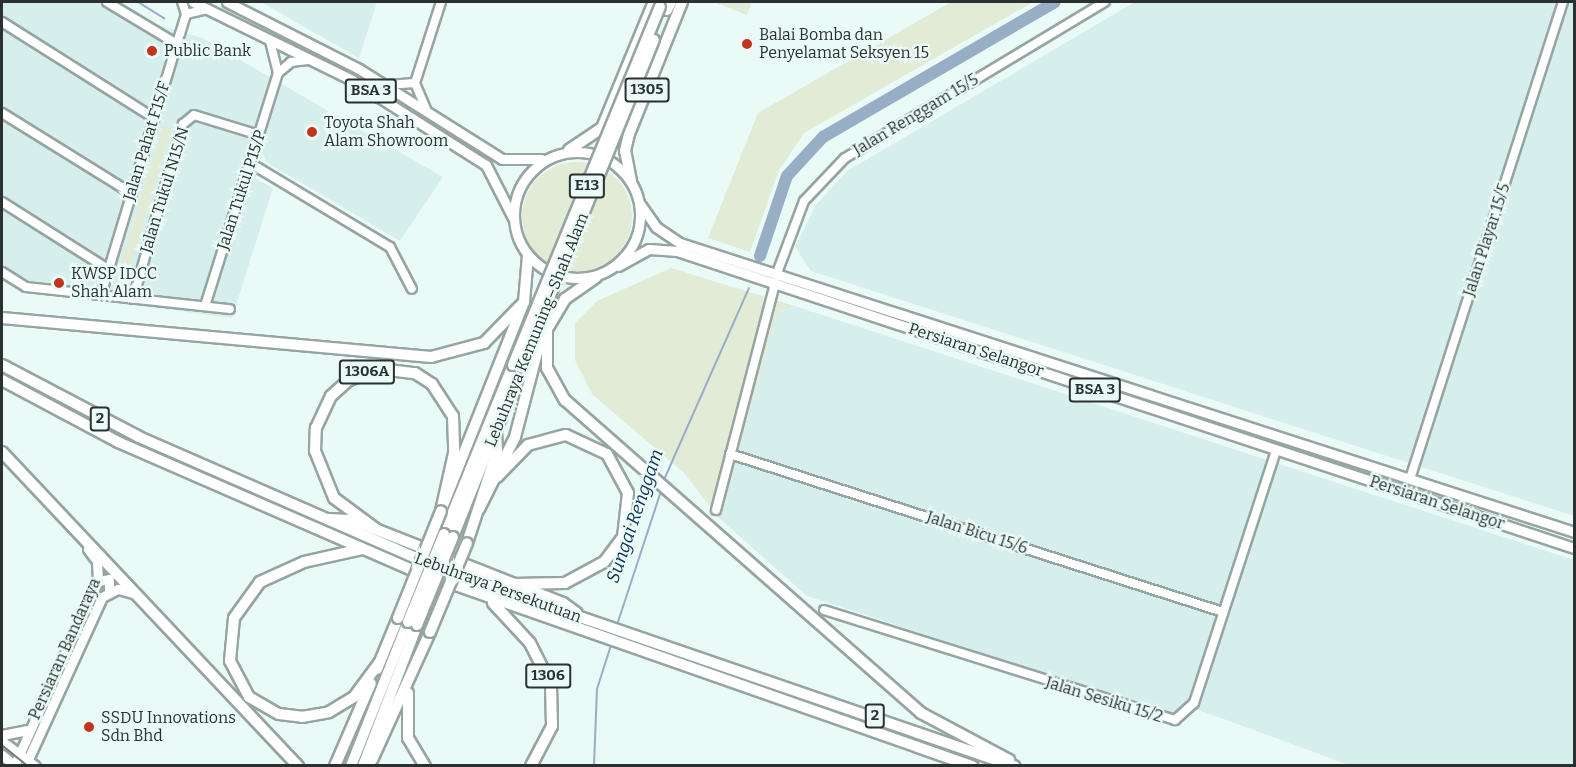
<!DOCTYPE html>
<html>
<head>
<meta charset="utf-8">
<style>
  body { margin:0 }
  #map { position:relative; width:1576px; height:767px; overflow:hidden; background:#eafaf7; font-family:Bitter,serif }
  div>[style] { position:absolute }
  .built>* { inset:0; background:#d7efec }
  .green>* { inset:0; background:#e2ebd5; transform-origin:0 0 }
  .round { border-radius:50% }
  .stream>* { height:2px; margin:-1px; padding:0 1px; transform-origin:1px; border-radius:1px; background:#97aec5 }
  .river>* { height:12px; margin:-6px; padding:0 6px; transform-origin:6px; border-radius:6px; background:#97aec5 }
  .roads { filter:drop-shadow(2px 0 #96a4a2) drop-shadow(-2px 0 #96a4a2) drop-shadow(0 2px #96a4a2) drop-shadow(0 -2px #96a4a2) }
  .minor>* { height:8px; margin:-4px; padding:0 4px; transform-origin:4px; border-radius:4px; background:#fff }
  .major>* { height:9px; margin:-4.5px; padding:0 4.5px; transform-origin:4.5px; border-radius:4.5px; background:#fff }
  .major>.ring { margin:-4.5px; padding:0; box-sizing:content-box; background:none; border:9px solid #fff; border-radius:50% }
  .highway>* { height:10px; margin:-5px; padding:0 5px; transform-origin:5px; border-radius:5px; background:#fff }
  .tram>* { height:1.5px; margin:-0.75px; padding:0 0.75px; transform-origin:0.75px; border-radius:0.75px; background:#717a79 }
  .bridges { filter:drop-shadow(2px 0 #96a4a2) drop-shadow(-2px 0 #96a4a2) drop-shadow(0 2px #96a4a2) drop-shadow(0 -2px #96a4a2) }
  .highway-bridge>* { height:10px; margin:-5px; padding:0 5px; transform-origin:5px; border-radius:5px; background:#fff }
  .dots>* { width:16px; height:16px; translate:-50% -50%; box-sizing:border-box; border:3px solid #eafaf7; border-radius:50% }
  span { translate:-50% -50%; white-space:nowrap; text-align:center; line-height:1.15; -webkit-text-stroke:4.5px #eafaf7; paint-order:stroke }
  .shield-label span { padding:2px 4px; background:#eafaf7; border:2px solid; border-radius:4px; -webkit-text-stroke-width:0 }
  .shield-label { font-size:15px; color:#2b3130; font-weight:700 }
  .poi-label { font-size:16px; color:#2b3130 }
  .left { translate:0 -50%; text-align:left }
  .street-label { font-size:16px; color:#2b3130 }
  .water-label { font-size:18px; color:#0c3051; font-style:italic }
  .frame { position:absolute; inset:0; border:3px solid #2b3130; pointer-events:none }
</style>
</head>
<body>
<div id="map">
  <div class="built">
    <i style="clip-path:polygon(2px 2px,120px 2px,160px 26px,202px 38px,443px 177px,400px 241px,266px 162px,263px 153px,255px 178px,273px 188px,232px 318px,18px 290px,2px 280px)"></i>
    <i style="clip-path:polygon(261px 2px,377px 2px,359px 58px)"></i>
    <i style="clip-path:polygon(1135px 2px,1574px 2px,1574px 516px,811px 271px,795px 247px,816px 205px,847px 171px)"></i>
    <i style="clip-path:polygon(795px 306px,1574px 560px,1574px 765px,1349px 765px,1188px 706px,1175px 716px,807px 596px,720px 519px,777px 313px)"></i>
  </div>
  <div class="green">
    <i style="clip-path:polygon(714px 2px,752px 2px,747px 15px)"></i>
    <i style="clip-path:polygon(951px 2px,1033px 2px,804px 133px,779px 170px,750px 252px,708px 238px,758px 113px)"></i>
    <i style="left:163px;top:125px;width:10px;height:170px;rotate:17deg"></i>
    <i class="round" style="left:522px;top:162px;width:110px;height:110px"></i>
    <i style="clip-path:polygon(671px 268px,795px 306px,777px 313px,720px 519px,684px 473px,592px 394px,575px 360px,575px 323px,597px 301px)"></i>
  </div>
  <div class="stream">
    <i style="left:138px;top:2px;width:31px;rotate:32deg"></i>
    <i style="left:663px;top:482px;width:212px;rotate:-66.1deg"></i>
    <i style="left:617px;top:625px;width:141px;rotate:-71.8deg"></i>
    <i style="left:594px;top:766px;width:77px;rotate:-87.8deg"></i>
    <i style="left:597px;top:689px;width:46px;rotate:-72.3deg"></i>
  </div>
  <div class="river">
    <i style="left:760px;top:256px;width:84px;rotate:-71.4deg"></i>
    <i style="left:787px;top:176px;width:53px;rotate:-47.3deg"></i>
    <i style="left:823px;top:137px;width:268px;rotate:-30.2deg"></i>
  </div>
  <div class="roads">
    <div class="minor">
      <i style="left:107px;top:2px;width:82px;rotate:31deg"></i>
      <i style="left:186px;top:14px;width:22px;rotate:-13deg"></i>
      <i style="left:2px;top:22px;width:180px;rotate:32.3deg"></i>
      <i style="left:278px;top:73px;width:17px;rotate:-40deg"></i>
      <i style="left:291px;top:62px;width:17px;rotate:-7deg"></i>
      <i style="left:386px;top:85px;width:29px;rotate:-4deg"></i>
      <i style="left:426px;top:109px;width:28px;rotate:-113deg"></i>
      <i style="left:415px;top:83px;width:85px;rotate:-72.2deg"></i>
      <i style="left:2px;top:113px;width:152px;rotate:31.8deg"></i>
      <i style="left:250px;top:163px;width:163px;rotate:31deg"></i>
      <i style="left:390px;top:247px;width:47px;rotate:62.4deg"></i>
      <i style="left:2px;top:202px;width:125px;rotate:32.3deg"></i>
      <i style="left:2px;top:272px;width:28px;rotate:32deg"></i>
      <i style="left:26px;top:287px;width:205px;rotate:6.2deg"></i>
      <i style="left:777px;top:273px;width:77px;rotate:-69.4deg"></i>
      <i style="left:804px;top:201px;width:59px;rotate:-46.4deg"></i>
      <i style="left:845px;top:158px;width:303px;rotate:-31deg"></i>
      <i style="left:101px;top:295px;width:273px;rotate:-73.2deg"></i>
      <i style="left:180px;top:34px;width:21px;rotate:-73deg"></i>
      <i style="left:186px;top:14px;width:13px;rotate:-108deg"></i>
      <i style="left:133px;top:299px;width:182px;rotate:-74.1deg"></i>
      <i style="left:183px;top:124px;width:14px;rotate:-39deg"></i>
      <i style="left:194px;top:115px;width:68px;rotate:17.1deg"></i>
      <i style="left:205px;top:306px;width:244px;rotate:-72.6deg"></i>
      <i style="left:278px;top:73px;width:32px;rotate:-104deg"></i>
      <i style="left:730px;top:454px;width:518px;rotate:17.77deg"></i>
      <i style="left:1410px;top:479px;width:501px;rotate:-72.22deg"></i>
      <i style="left:716px;top:510px;width:235px;rotate:-75.4deg"></i>
      <i style="left:824px;top:610px;width:368px;rotate:17.4deg"></i>
      <i style="left:1175px;top:720px;width:25px;rotate:-42deg"></i>
      <i style="left:1194px;top:703px;width:266px;rotate:-72deg"></i>
    </div>
    <div class="major">
      <i style="left:193px;top:2px;width:177px;rotate:26.1deg"></i>
      <i style="left:352px;top:80px;width:159px;rotate:32.4deg"></i>
      <i style="left:486px;top:165px;width:59px;rotate:63deg"></i>
      <i style="left:227px;top:2px;width:148px;rotate:26.9deg"></i>
      <i style="left:359px;top:69px;width:169px;rotate:32.2deg"></i>
      <i style="left:502px;top:159px;width:39px"></i>
      <i class="ring" style="left:514px;top:152px;width:117px;height:117px"></i>
      <i style="left:640px;top:204px;width:28px;rotate:55deg"></i>
      <i style="left:656px;top:227px;width:29px;rotate:34deg"></i>
      <i style="left:680px;top:243px;width:940px;rotate:17.91deg"></i>
      <i style="left:618px;top:266px;width:35px;rotate:-29deg"></i>
      <i style="left:649px;top:249px;width:28px;rotate:4deg"></i>
      <i style="left:677px;top:251px;width:945px;rotate:18.32deg"></i>
      <i style="left:98px;top:581px;width:11px;rotate:-10deg"></i>
      <i style="left:109px;top:579px;width:11px;rotate:90deg"></i>
      <i style="left:2px;top:735px;width:26px;rotate:-11deg"></i>
      <i style="left:2px;top:741px;width:41px;rotate:37.1deg"></i>
      <i style="left:2px;top:755px;width:17px;rotate:40deg"></i>
      <i style="left:14px;top:766px;width:203px;rotate:-65.6deg"></i>
      <i style="left:98px;top:581px;width:20px;rotate:-93deg"></i>
      <i style="left:97px;top:561px;width:15px;rotate:-127deg"></i>
      <i style="left:25px;top:766px;width:186px;rotate:-65.5deg"></i>
      <i style="left:102px;top:597px;width:18px;rotate:-27deg"></i>
      <i style="left:118px;top:589px;width:16px;rotate:15deg"></i>
    </div>
    <div class="highway">
      <i style="left:667px;top:10px;width:9px;rotate:-63deg"></i>
      <i style="left:569px;top:150px;width:40px;rotate:-34deg"></i>
      <i style="left:602px;top:128px;width:136px;rotate:-67.6deg"></i>
      <i style="left:631px;top:181px;width:31px;rotate:-101deg"></i>
      <i style="left:625px;top:151px;width:17px;rotate:-77deg"></i>
      <i style="left:629px;top:134px;width:142px;rotate:-68.1deg"></i>
      <i style="left:2px;top:318px;width:431px;rotate:5.2deg"></i>
      <i style="left:431px;top:357px;width:55px;rotate:-14.8deg"></i>
      <i style="left:484px;top:343px;width:57px;rotate:-45.7deg"></i>
      <i style="left:547px;top:329px;width:39px;rotate:90deg"></i>
      <i style="left:547px;top:368px;width:37px;rotate:61deg"></i>
      <i style="left:565px;top:400px;width:474px;rotate:41.3deg"></i>
      <i style="left:921px;top:713px;width:100px;rotate:28.1deg"></i>
      <i style="left:2px;top:365px;width:155px;rotate:27.7deg"></i>
      <i style="left:139px;top:437px;width:335px;rotate:23.6deg"></i>
      <i style="left:446px;top:571px;width:601px;rotate:18.95deg"></i>
      <i style="left:2px;top:380px;width:132px;rotate:28.1deg"></i>
      <i style="left:118px;top:442px;width:318px;rotate:23.5deg"></i>
      <i style="left:410px;top:569px;width:596px;rotate:19.32deg"></i>
      <i style="left:2px;top:452px;width:432px;rotate:46.7deg"></i>
      <i style="left:497px;top:477px;width:45px;rotate:-45.9deg"></i>
      <i style="left:528px;top:445px;width:39px;rotate:-15deg"></i>
      <i style="left:566px;top:435px;width:45px;rotate:24.9deg"></i>
      <i style="left:607px;top:454px;width:44px;rotate:61.7deg"></i>
      <i style="left:628px;top:493px;width:44px;rotate:96.5deg"></i>
      <i style="left:623px;top:537px;width:31px;rotate:127deg"></i>
      <i style="left:604px;top:562px;width:44px;rotate:151.7deg"></i>
      <i style="left:565px;top:583px;width:53px;rotate:178.9deg"></i>
      <i style="left:442px;top:508px;width:222px;rotate:-68.3deg"></i>
      <i style="left:524px;top:302px;width:47px;rotate:-85.1deg"></i>
      <i style="left:479px;top:509px;width:80px;rotate:-63.4deg"></i>
      <i style="left:515px;top:437px;width:99px;rotate:-75.4deg"></i>
      <i style="left:540px;top:341px;width:49px;rotate:-59.2deg"></i>
      <i style="left:565px;top:299px;width:38px;rotate:-35deg"></i>
      <i style="left:330px;top:519px;width:22px;rotate:3deg"></i>
      <i style="left:352px;top:520px;width:227px;rotate:21.5deg"></i>
      <i style="left:563px;top:603px;width:17px;rotate:36deg"></i>
      <i style="left:376px;top:529px;width:52px;rotate:-143.6deg"></i>
      <i style="left:334px;top:498px;width:51px;rotate:-112deg"></i>
      <i style="left:315px;top:451px;width:23px;rotate:-88deg"></i>
      <i style="left:316px;top:428px;width:35px;rotate:-65deg"></i>
      <i style="left:331px;top:396px;width:24px;rotate:-42deg"></i>
      <i style="left:349px;top:380px;width:33px;rotate:-20deg"></i>
      <i style="left:380px;top:369px;width:35px;rotate:7deg"></i>
      <i style="left:415px;top:373px;width:20px;rotate:33deg"></i>
      <i style="left:432px;top:384px;width:38px;rotate:57deg"></i>
      <i style="left:453px;top:416px;width:37px;rotate:88deg"></i>
      <i style="left:454px;top:453px;width:59px;rotate:102.6deg"></i>
      <i style="left:444px;top:534px;width:183px;rotate:-67.8deg"></i>
      <i style="left:453px;top:537px;width:183px;rotate:-68.2deg"></i>
      <i style="left:467px;top:543px;width:97px;rotate:-71.9deg"></i>
      <i style="left:497px;top:451px;width:18px;rotate:-93deg"></i>
      <i style="left:362px;top:549px;width:59px;rotate:167.4deg"></i>
      <i style="left:304px;top:562px;width:48px;rotate:155.6deg"></i>
      <i style="left:260px;top:582px;width:44px;rotate:125.8deg"></i>
      <i style="left:234px;top:618px;width:43px;rotate:95.3deg"></i>
      <i style="left:230px;top:661px;width:41px;rotate:62.2deg"></i>
      <i style="left:249px;top:697px;width:34px;rotate:30deg"></i>
      <i style="left:279px;top:714px;width:23px;rotate:7deg"></i>
      <i style="left:302px;top:717px;width:27px;rotate:-10deg"></i>
      <i style="left:329px;top:712px;width:29px;rotate:-31deg"></i>
      <i style="left:354px;top:697px;width:42px;rotate:-53.7deg"></i>
      <i style="left:493px;top:603px;width:54px;rotate:47.2deg"></i>
      <i style="left:530px;top:643px;width:47px;rotate:63.4deg"></i>
      <i style="left:551px;top:685px;width:41px;rotate:88.6deg"></i>
      <i style="left:552px;top:726px;width:45px;rotate:117.7deg"></i>
      <i style="left:377px;top:669px;width:55px;rotate:-67.6deg"></i>
      <i style="left:408px;top:693px;width:45px;rotate:90deg"></i>
      <i style="left:408px;top:738px;width:33px;rotate:59deg"></i>
      <i style="left:372px;top:760px;width:141px;rotate:-65.6deg"></i>
      <i style="left:335px;top:766px;width:90px;rotate:-66.6deg"></i>
      <i style="left:351px;top:766px;width:155px;rotate:-68.4deg"></i>
      <i style="left:363px;top:766px;width:151px;rotate:-69deg"></i>
    </div>
  </div>
  <div class="tram">
    <i style="left:2px;top:745px;width:33px;rotate:39deg"></i>
  </div>
  <div class="bridges">
    <div class="highway-bridge">
      <i style="left:513px;top:365px;width:387px;rotate:-67.7deg"></i>
      <i style="left:521px;top:367px;width:353px;rotate:-67.9deg"></i>
      <i style="left:398px;top:618px;width:115px;rotate:-68.1deg"></i>
      <i style="left:408px;top:622px;width:95px;rotate:-67.8deg"></i>
      <i style="left:417px;top:625px;width:95px;rotate:-67.8deg"></i>
      <i style="left:430px;top:632px;width:96px;rotate:-67.4deg"></i>
    </div>
  </div>
  <div class="dots">
    <i style="left:747px;top:44px;background:#c1351f"></i>
    <i style="left:152px;top:51px;background:#c1351f"></i>
    <i style="left:312px;top:132px;background:#c1351f"></i>
    <i style="left:59px;top:283px;background:#c1351f"></i>
    <i style="left:89px;top:727px;background:#c1351f"></i>
  </div>
  <div class="shield-label">
    <span style="left:647px;top:90px">1305</span>
    <span style="left:371px;top:91px">BSA 3</span>
    <span style="left:587px;top:186px">E13</span>
    <span style="left:367px;top:372px">1306A</span>
    <span style="left:1095px;top:390px">BSA 3</span>
    <span style="left:100px;top:419px">2</span>
    <span style="left:548px;top:676px">1306</span>
    <span style="left:875px;top:716px">2</span>
  </div>
  <div class="poi-label">
    <span class="left" style="left:759px;top:44px">Balai Bomba dan<br>Penyelamat Seksyen 15</span>
    <span class="left" style="left:164px;top:51px">Public Bank</span>
    <span class="left" style="left:324px;top:132px">Toyota Shah<br>Alam Showroom</span>
    <span class="left" style="left:71px;top:283px">KWSP IDCC<br>Shah Alam</span>
    <span class="left" style="left:101px;top:727px">SSDU Innovations<br>Sdn Bhd</span>
  </div>
  <div class="street-label">
    <span style="left:916px;top:115px;rotate:-31deg">Jalan Renggam 15/5</span>
    <span style="left:147px;top:141px;rotate:-73deg">Jalan Pahat F15/F</span>
    <span style="left:165px;top:190px;rotate:-73deg">Jalan Tukul N15/N</span>
    <span style="left:242px;top:190px;rotate:-72deg">Jalan Tukul P15/P</span>
    <span style="left:1487px;top:240px;rotate:-72deg">Jalan Playar 15/5</span>
    <span style="left:537px;top:330px;rotate:-68deg">Lebuhraya Kemuning–Shah Alam</span>
    <span style="left:976px;top:350px;rotate:18deg">Persiaran Selangor</span>
    <span style="left:1437px;top:503px;rotate:18deg">Persiaran Selangor</span>
    <span style="left:977px;top:533px;rotate:18deg">Jalan Bicu 15/6</span>
    <span style="left:498px;top:588px;rotate:20deg">Lebuhraya Persekutuan</span>
    <span style="left:65px;top:649px;rotate:-66deg">Persiaran Bandaraya</span>
    <span style="left:1104px;top:700px;rotate:17deg">Jalan Sesiku 15/2</span>
  </div>
  <div class="water-label">
    <span style="left:635px;top:516px;rotate:-71deg">Sungai Renggam</span>
  </div>
  <div class="frame"></div>
</div>
</body>
</html>
